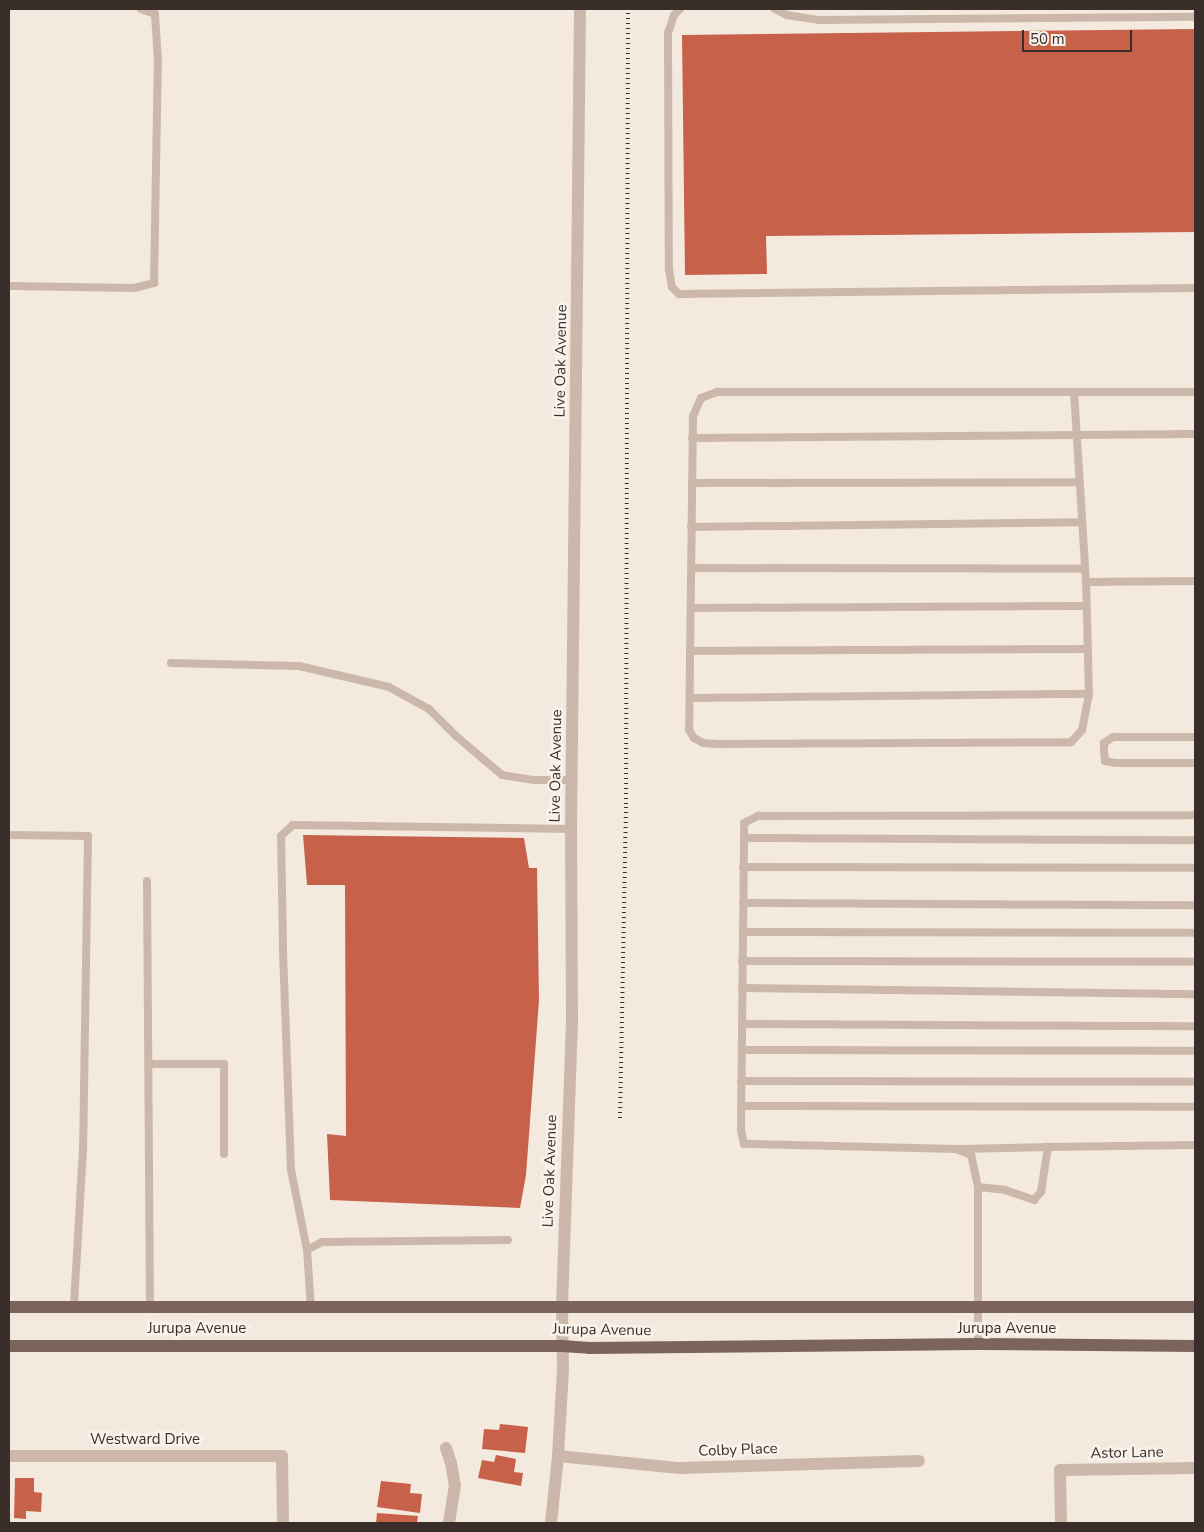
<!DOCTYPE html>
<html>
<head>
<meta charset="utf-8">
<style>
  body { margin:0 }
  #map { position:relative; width:1204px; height:1532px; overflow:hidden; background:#f3e9df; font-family:"Nunito Sans",sans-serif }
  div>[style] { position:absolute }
  .building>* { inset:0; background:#c7614a }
  .service>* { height:8px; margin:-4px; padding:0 4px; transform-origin:4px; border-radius:4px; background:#ccb8ab }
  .minor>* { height:12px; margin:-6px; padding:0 6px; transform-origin:6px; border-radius:6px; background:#ccb8ab }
  .tertiary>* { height:12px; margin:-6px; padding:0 6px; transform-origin:6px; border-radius:6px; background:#ccb8ab }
  .primary>* { height:12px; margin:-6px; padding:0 6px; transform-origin:6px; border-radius:6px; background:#7b645b }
  .rail>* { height:4px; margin-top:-2px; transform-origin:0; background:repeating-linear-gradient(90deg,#392e2a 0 1px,transparent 0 5px) }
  span { translate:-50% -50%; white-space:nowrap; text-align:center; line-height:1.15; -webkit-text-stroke:5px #faf3ec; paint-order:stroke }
  .street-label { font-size:15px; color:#392e2a }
  .frame { position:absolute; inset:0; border:10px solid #392e2a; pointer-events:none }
  .scale { position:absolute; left:1022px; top:30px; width:110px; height:22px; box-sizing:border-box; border:2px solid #392e2a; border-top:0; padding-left:6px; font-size:15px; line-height:18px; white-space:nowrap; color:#392e2a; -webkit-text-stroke:4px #faf3ec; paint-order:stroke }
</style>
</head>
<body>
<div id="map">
  <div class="building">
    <i style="clip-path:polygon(1195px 29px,1195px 232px,766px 236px,767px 274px,685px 275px,682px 35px)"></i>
    <i style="clip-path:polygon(303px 835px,524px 838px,529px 868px,537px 868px,539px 1000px,526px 1175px,520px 1208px,330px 1200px,327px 1134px,346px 1136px,345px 885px,307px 885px)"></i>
    <i style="clip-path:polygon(500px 1424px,528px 1427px,525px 1453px,482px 1449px,484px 1429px,499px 1430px)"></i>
    <i style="clip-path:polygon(496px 1455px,516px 1459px,514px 1472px,523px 1473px,521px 1486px,478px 1478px,482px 1460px,494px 1462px)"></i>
    <i style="clip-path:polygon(15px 1478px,34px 1478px,34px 1492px,42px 1493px,41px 1512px,26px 1511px,26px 1519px,14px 1518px)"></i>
    <i style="clip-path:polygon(381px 1481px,411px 1484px,410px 1493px,422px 1494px,420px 1513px,377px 1507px)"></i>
    <i style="clip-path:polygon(377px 1513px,418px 1516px,417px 1523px,376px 1523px)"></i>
  </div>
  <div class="service">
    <i style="left:680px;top:9px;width:8px;rotate:135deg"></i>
    <i style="left:674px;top:15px;width:19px;rotate:108deg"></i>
    <i style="left:668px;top:33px;width:236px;rotate:89.8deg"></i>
    <i style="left:669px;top:269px;width:18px;rotate:81deg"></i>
    <i style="left:672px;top:287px;width:10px;rotate:45deg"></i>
    <i style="left:679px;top:294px;width:516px;rotate:-0.67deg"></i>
    <i style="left:775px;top:9px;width:13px;rotate:27deg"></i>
    <i style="left:787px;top:15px;width:33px;rotate:9deg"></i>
    <i style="left:820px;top:20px;width:375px;rotate:-0.5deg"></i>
    <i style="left:9px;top:286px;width:125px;rotate:0.9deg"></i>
    <i style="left:134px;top:288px;width:21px;rotate:-14deg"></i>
    <i style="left:154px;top:283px;width:222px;rotate:-89deg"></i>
    <i style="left:158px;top:61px;width:47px;rotate:-93.7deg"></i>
    <i style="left:155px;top:14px;width:15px;rotate:-160deg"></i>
    <i style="left:1074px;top:392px;width:357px;rotate:180deg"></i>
    <i style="left:717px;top:392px;width:17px;rotate:159deg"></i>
    <i style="left:701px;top:398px;width:20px;rotate:114deg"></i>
    <i style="left:693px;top:416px;width:314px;rotate:90.7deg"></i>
    <i style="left:689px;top:730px;width:9px;rotate:58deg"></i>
    <i style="left:694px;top:738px;width:10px;rotate:29deg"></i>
    <i style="left:703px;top:743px;width:15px;rotate:4deg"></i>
    <i style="left:718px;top:744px;width:353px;rotate:-0.3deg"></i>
    <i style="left:1071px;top:742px;width:16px;rotate:-47deg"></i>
    <i style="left:1082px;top:730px;width:37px;rotate:-79deg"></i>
    <i style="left:1089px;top:694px;width:112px;rotate:-91.5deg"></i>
    <i style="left:1086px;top:582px;width:190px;rotate:-93.6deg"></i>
    <i style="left:1074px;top:392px;width:121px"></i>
    <i style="left:692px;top:438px;width:503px;rotate:-0.46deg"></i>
    <i style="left:692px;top:483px;width:387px;rotate:-0.1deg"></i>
    <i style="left:691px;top:527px;width:391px;rotate:-0.7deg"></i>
    <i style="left:691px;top:568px;width:394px;rotate:0.1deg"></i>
    <i style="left:1086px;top:582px;width:109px;rotate:-0.5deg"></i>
    <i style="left:691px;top:608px;width:395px;rotate:-0.3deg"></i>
    <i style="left:690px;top:651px;width:398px;rotate:-0.3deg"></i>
    <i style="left:171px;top:663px;width:128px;rotate:1.3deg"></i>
    <i style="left:299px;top:666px;width:92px;rotate:13.1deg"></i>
    <i style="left:389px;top:687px;width:46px;rotate:28.8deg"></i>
    <i style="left:429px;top:709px;width:38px;rotate:45deg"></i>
    <i style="left:456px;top:736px;width:60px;rotate:40.3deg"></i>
    <i style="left:502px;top:775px;width:33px;rotate:9deg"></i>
    <i style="left:535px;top:780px;width:38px"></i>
    <i style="left:690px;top:698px;width:399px;rotate:-0.6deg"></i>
    <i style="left:1195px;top:737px;width:82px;rotate:180deg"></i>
    <i style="left:1113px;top:737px;width:11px;rotate:146deg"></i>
    <i style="left:1104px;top:743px;width:8px;rotate:90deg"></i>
    <i style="left:1104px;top:751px;width:10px;rotate:84deg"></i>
    <i style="left:1105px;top:761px;width:10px;rotate:11deg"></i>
    <i style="left:1115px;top:763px;width:80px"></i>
    <i style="left:9px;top:835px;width:79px;rotate:0.7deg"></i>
    <i style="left:88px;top:836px;width:313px;rotate:90.9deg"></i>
    <i style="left:83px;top:1149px;width:158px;rotate:93.3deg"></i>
    <i style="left:744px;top:838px;width:451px;rotate:0.3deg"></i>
    <i style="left:743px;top:867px;width:452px;rotate:0.1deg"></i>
    <i style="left:147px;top:881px;width:426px;rotate:89.6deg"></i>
    <i style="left:743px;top:903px;width:452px;rotate:0.3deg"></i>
    <i style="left:743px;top:932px;width:452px;rotate:0.1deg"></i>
    <i style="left:742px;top:961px;width:453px;rotate:0.1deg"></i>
    <i style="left:742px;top:988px;width:453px;rotate:0.8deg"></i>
    <i style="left:742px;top:1024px;width:453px;rotate:0.3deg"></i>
    <i style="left:742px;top:1050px;width:453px;rotate:0.1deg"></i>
    <i style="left:149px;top:1064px;width:75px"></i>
    <i style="left:224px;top:1064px;width:90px;rotate:90deg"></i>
    <i style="left:741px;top:1081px;width:454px;rotate:0.1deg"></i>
    <i style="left:741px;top:1106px;width:454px;rotate:0.1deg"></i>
    <i style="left:960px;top:1149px;width:88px;rotate:-1.3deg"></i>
    <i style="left:978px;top:1187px;width:27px;rotate:6deg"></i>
    <i style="left:1005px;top:1190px;width:31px;rotate:19deg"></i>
    <i style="left:1034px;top:1200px;width:11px;rotate:-49deg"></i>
    <i style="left:1041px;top:1192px;width:46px;rotate:-81.2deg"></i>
    <i style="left:1048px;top:1147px;width:147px;rotate:-0.8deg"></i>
    <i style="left:307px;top:1250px;width:82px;rotate:-101.3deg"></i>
    <i style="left:291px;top:1170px;width:223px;rotate:-92.1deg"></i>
    <i style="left:283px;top:947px;width:111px;rotate:-91deg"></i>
    <i style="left:281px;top:836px;width:16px;rotate:-43deg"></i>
    <i style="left:293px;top:825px;width:278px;rotate:0.8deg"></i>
    <i style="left:311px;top:1308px;width:58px;rotate:-93.9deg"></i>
    <i style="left:307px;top:1250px;width:17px;rotate:-28deg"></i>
    <i style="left:322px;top:1242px;width:186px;rotate:-0.6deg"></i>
    <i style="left:978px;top:1344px;width:157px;rotate:-90deg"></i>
    <i style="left:978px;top:1187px;width:33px;rotate:-102deg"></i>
    <i style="left:971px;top:1155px;width:16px;rotate:-158deg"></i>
    <i style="left:956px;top:1149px;width:212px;rotate:-178.6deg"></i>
    <i style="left:744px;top:1144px;width:14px;rotate:-102deg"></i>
    <i style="left:741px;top:1130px;width:307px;rotate:-89.4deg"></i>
    <i style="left:744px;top:823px;width:16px;rotate:-27deg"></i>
    <i style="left:758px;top:816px;width:437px;rotate:-0.1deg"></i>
  </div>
  <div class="minor">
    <i style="left:446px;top:1448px;width:16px;rotate:72deg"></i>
    <i style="left:451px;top:1463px;width:22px;rotate:80deg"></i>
    <i style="left:455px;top:1485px;width:38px;rotate:99deg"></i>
    <i style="left:9px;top:1456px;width:273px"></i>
    <i style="left:282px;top:1456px;width:67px;rotate:89.1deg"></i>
    <i style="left:558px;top:1456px;width:122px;rotate:5.7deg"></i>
    <i style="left:679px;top:1468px;width:240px;rotate:-1.7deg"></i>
    <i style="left:1061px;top:1523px;width:53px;rotate:-91.1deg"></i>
    <i style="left:1060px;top:1470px;width:135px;rotate:-0.8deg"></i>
  </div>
  <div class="tertiary">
    <i style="left:551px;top:1523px;width:67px;rotate:-84deg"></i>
    <i style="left:558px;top:1456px;width:87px;rotate:-86.7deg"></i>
    <i style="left:563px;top:1369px;width:62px;rotate:-90.9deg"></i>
    <i style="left:562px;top:1307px;width:290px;rotate:-88deg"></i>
    <i style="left:572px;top:1017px;width:188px;rotate:-90.3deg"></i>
    <i style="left:571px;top:829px;width:820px;rotate:-89.37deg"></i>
  </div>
  <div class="primary">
    <i style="left:9px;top:1307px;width:1186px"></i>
    <i style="left:9px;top:1346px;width:553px"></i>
    <i style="left:562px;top:1346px;width:27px;rotate:4deg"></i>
    <i style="left:589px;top:1348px;width:389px;rotate:-0.6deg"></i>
    <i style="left:978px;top:1344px;width:217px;rotate:0.5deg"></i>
  </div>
  <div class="rail">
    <i style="left:620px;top:1118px;width:314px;rotate:-88.9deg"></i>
    <i style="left:626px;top:804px;width:795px;rotate:-89.86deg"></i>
  </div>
  <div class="street-label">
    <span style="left:561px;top:361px;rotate:-89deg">Live Oak Avenue</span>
    <span style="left:556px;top:766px;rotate:-89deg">Live Oak Avenue</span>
    <span style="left:550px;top:1171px;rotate:-88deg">Live Oak Avenue</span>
    <span style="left:197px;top:1329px">Jurupa Avenue</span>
    <span style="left:1007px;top:1329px">Jurupa Avenue</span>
    <span style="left:602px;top:1330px;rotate:1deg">Jurupa Avenue</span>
    <span style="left:145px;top:1440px">Westward Drive</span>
    <span style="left:738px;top:1450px;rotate:-2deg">Colby Place</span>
    <span style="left:1127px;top:1453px;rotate:-1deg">Astor Lane</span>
  </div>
  <div class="frame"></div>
  <div class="scale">50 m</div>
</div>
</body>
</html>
